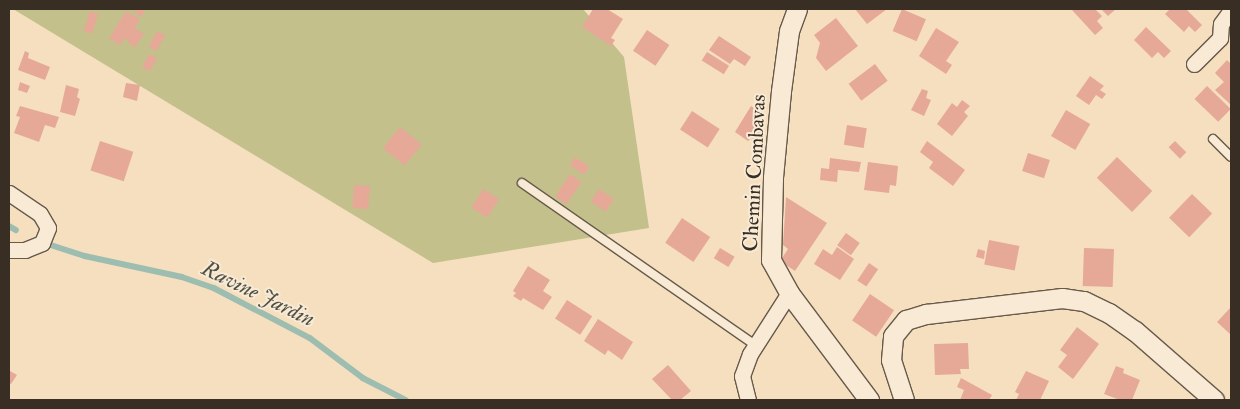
<!DOCTYPE html>
<html>
<head>
<meta charset="utf-8">
<style>
  body { margin:0 }
  #map { position:relative; width:1240px; height:409px; overflow:hidden; background:#f5dfbe; font-family:"IM FELL Double Pica",serif }
  div>[style] { position:absolute }
  .green>* { inset:0; background:#c3c08c }
  .stream>* { height:5.5px; margin:-2.75px; padding:0 2.75px; transform-origin:2.75px; border-radius:2.75px; background:#9cbdb0 }
  .building>* { inset:0; background:#e6a997; transform-origin:0 0 }
  .roads { filter:drop-shadow(1px 0 #675a4a) drop-shadow(-1px 0 #675a4a) drop-shadow(0 1px #675a4a) drop-shadow(0 -1px #675a4a) }
  .service>* { height:8px; margin:-4px; padding:0 4px; transform-origin:4px; border-radius:4px; background:#f8ead5 }
  .minor>* { height:15px; margin:-7.5px; padding:0 7.5px; transform-origin:7.5px; border-radius:7.5px; background:#f8ead5 }
  .tertiary>* { height:19px; margin:-9.5px; padding:0 9.5px; transform-origin:9.5px; border-radius:9.5px; background:#f8ead5 }
  span { translate:-50% -50%; white-space:nowrap; text-align:center; line-height:1.15; -webkit-text-stroke:4px #f8ead5; paint-order:stroke }
  .street-label { font-size:21px; color:#382e23 }
  .water-label { font-size:22px; color:#515246; font-style:italic }
  .frame { position:absolute; inset:0; border:10px solid #382e23; pointer-events:none }
</style>
</head>
<body>
<div id="map">
  <div class="green">
    <i style="clip-path:polygon(13px 9px,583px 9px,624px 57px,649px 228px,433px 263px)"></i>
  </div>
  <div class="stream">
    <i style="left:9px;top:226px;width:8px;rotate:30deg"></i>
    <i style="left:51px;top:245px;width:36px;rotate:18deg"></i>
    <i style="left:85px;top:256px;width:99px;rotate:12.2deg"></i>
    <i style="left:182px;top:277px;width:34px;rotate:19deg"></i>
    <i style="left:214px;top:288px;width:108px;rotate:27.5deg"></i>
    <i style="left:310px;top:338px;width:66px;rotate:37deg"></i>
    <i style="left:363px;top:378px;width:48px;rotate:27.1deg"></i>
  </div>
  <div class="building">
    <i style="clip-path:polygon(137px 9px,146px 9px,141px 17px,134px 12px)"></i>
    <i style="clip-path:polygon(593px 9px,607px 9px,623px 19px,611px 38px,615px 40px,611px 46px,582px 27px)"></i>
    <i style="clip-path:polygon(855px 9px,887px 9px,867px 24px)"></i>
    <i style="left:902px;top:9px;width:26px;height:24px;rotate:23deg"></i>
    <i style="clip-path:polygon(1095px 9px,1102px 16px,1097px 21px,1103px 28px,1095px 35px,1072px 10px)"></i>
    <i style="clip-path:polygon(1101px 9px,1116px 9px,1108px 16px)"></i>
    <i style="clip-path:polygon(1170px 9px,1186px 9px,1202px 25px,1195px 32px,1189px 26px,1184px 32px,1165px 14px)"></i>
    <i style="left:90px;top:11px;width:9px;height:21px;rotate:18deg"></i>
    <i style="clip-path:polygon(126px 11px,140px 19px,135px 28px,144px 34px,134px 48px,125px 38px,120px 45px,109px 38px)"></i>
    <i style="clip-path:polygon(836px 18px,858px 46px,826px 71px,816px 58px,820px 43px,814px 35px)"></i>
    <i style="clip-path:polygon(1146px 27px,1171px 51px,1164px 58px,1158px 52px,1152px 58px,1134px 40px)"></i>
    <i style="clip-path:polygon(936px 28px,959px 42px,946px 61px,952px 65px,946px 74px,919px 56px)"></i>
    <i style="left:647px;top:30px;width:27px;height:25px;rotate:34deg"></i>
    <i style="left:157px;top:31px;width:9px;height:18px;rotate:27deg"></i>
    <i style="clip-path:polygon(719px 36px,751px 57px,745px 66px,734px 59px,730px 64px,709px 50px)"></i>
    <i style="clip-path:polygon(25px 51px,29px 53px,28px 58px,50px 67px,45px 80px,18px 70px)"></i>
    <i style="left:707px;top:52px;width:26px;height:10px;rotate:32deg"></i>
    <i style="left:149px;top:54px;width:9px;height:15px;rotate:27deg"></i>
    <i style="clip-path:polygon(1227px 60px,1231px 64px,1231px 105px,1215px 90px,1224px 82px,1215px 73px)"></i>
    <i style="left:875px;top:64px;width:21px;height:33px;rotate:53deg"></i>
    <i style="clip-path:polygon(1090px 76px,1104px 86px,1100px 90px,1106px 94px,1102px 99px,1096px 95px,1089px 105px,1076px 96px)"></i>
    <i style="clip-path:polygon(20px 82px,30px 86px,27px 93px,18px 90px)"></i>
    <i style="clip-path:polygon(126px 83px,140px 85px,137px 101px,123px 97px)"></i>
    <i style="clip-path:polygon(66px 85px,79px 89px,77px 97px,80px 99px,75px 116px,60px 112px)"></i>
    <i style="left:1207px;top:86px;width:33px;height:18px;rotate:44deg"></i>
    <i style="clip-path:polygon(922px 89px,928px 91px,926px 98px,931px 100px,924px 116px,911px 110px)"></i>
    <i style="clip-path:polygon(962px 100px,970px 106px,964px 112px,968px 116px,952px 136px,937px 124px,952px 103px,957px 107px)"></i>
    <i style="clip-path:polygon(20px 106px,59px 117px,55px 128px,45px 125px,39px 142px,14px 133px,20px 117px,16px 116px)"></i>
    <i style="clip-path:polygon(751px 106px,765px 115px,761px 121px,765px 124px,755px 140px,751px 138px,748px 141px,735px 132px)"></i>
    <i style="left:1066px;top:110px;width:28px;height:30px;rotate:30deg"></i>
    <i style="left:692px;top:111px;width:33px;height:22px;rotate:33deg"></i>
    <i style="left:847px;top:125px;width:20px;height:20px;rotate:9deg"></i>
    <i style="left:400px;top:127px;width:28px;height:27px;rotate:39deg"></i>
    <i style="left:100px;top:141px;width:35px;height:31px;rotate:18deg"></i>
    <i style="clip-path:polygon(927px 141px,965px 170px,953px 186px,929px 168px,933px 162px,920px 152px)"></i>
    <i style="left:1175px;top:141px;width:16px;height:9px;rotate:45deg"></i>
    <i style="left:1028px;top:153px;width:23px;height:19px;rotate:18deg"></i>
    <i style="left:575px;top:157px;width:17px;height:10px;rotate:33deg"></i>
    <i style="left:1117px;top:157px;width:49px;height:29px;rotate:44deg"></i>
    <i style="clip-path:polygon(830px 158px,861px 162px,859px 172px,838px 170px,837px 182px,820px 180px,821px 168px,829px 169px)"></i>
    <i style="clip-path:polygon(868px 162px,898px 166px,896px 186px,890px 185px,889px 193px,864px 190px)"></i>
    <i style="left:570px;top:174px;width:14px;height:27px;rotate:34deg"></i>
    <i style="left:354px;top:185px;width:16px;height:23px;rotate:4deg"></i>
    <i style="left:483px;top:189px;width:19px;height:22px;rotate:32deg"></i>
    <i style="left:599px;top:189px;width:18px;height:15px;rotate:34deg"></i>
    <i style="left:1192px;top:194px;width:28px;height:33px;rotate:44deg"></i>
    <i style="clip-path:polygon(786px 197px,827px 223px,795px 271px,780px 261px,788px 249px,783px 245px)"></i>
    <i style="left:682px;top:218px;width:34px;height:30px;rotate:34deg"></i>
    <i style="left:846px;top:233px;width:17px;height:15px;rotate:36deg"></i>
    <i style="left:989px;top:240px;width:31px;height:25px;rotate:11deg"></i>
    <i style="clip-path:polygon(837px 247px,854px 259px,840px 280px,814px 264px,823px 249px,832px 255px)"></i>
    <i style="left:720px;top:248px;width:17px;height:12px;rotate:31deg"></i>
    <i style="left:1084px;top:248px;width:30px;height:38px;rotate:2deg"></i>
    <i style="clip-path:polygon(978px 249px,985px 251px,984px 259px,976px 257px)"></i>
    <i style="left:869px;top:263px;width:11px;height:21px;rotate:34deg"></i>
    <i style="clip-path:polygon(528px 266px,550px 280px,543px 291px,552px 297px,543px 310px,523px 298px,521px 301px,513px 296px,516px 293px,513px 291px)"></i>
    <i style="left:870px;top:294px;width:29px;height:32px;rotate:34deg"></i>
    <i style="left:567px;top:300px;width:30px;height:22px;rotate:33deg"></i>
    <i style="clip-path:polygon(1231px 307px,1231px 335px,1217px 322px)"></i>
    <i style="clip-path:polygon(598px 319px,633px 342px,622px 360px,608px 350px,605px 355px,584px 341px)"></i>
    <i style="clip-path:polygon(1077px 327px,1099px 344px,1073px 379px,1058px 367px,1067px 355px,1060px 350px)"></i>
    <i style="clip-path:polygon(968px 343px,969px 369px,960px 369px,961px 374px,935px 375px,934px 344px)"></i>
    <i style="clip-path:polygon(668px 365px,691px 391px,680px 400px,672px 400px,652px 379px)"></i>
    <i style="clip-path:polygon(1116px 366px,1124px 369px,1123px 373px,1140px 380px,1132px 400px,1120px 400px,1104px 394px)"></i>
    <i style="clip-path:polygon(10px 371px,17px 375px,11px 384px,9px 383px)"></i>
    <i style="clip-path:polygon(1026px 371px,1049px 381px,1040px 400px,1016px 400px,1019px 394px,1015px 392px)"></i>
    <i style="clip-path:polygon(961px 378px,992px 395px,989px 400px,960px 400px,964px 390px,957px 387px)"></i>
  </div>
  <div class="roads">
    <div class="service">
      <i style="left:1213px;top:139px;width:25px;rotate:45deg"></i>
      <i style="left:522px;top:183px;width:284px;rotate:34.8deg"></i>
    </div>
    <div class="minor">
      <i style="left:1194px;top:64px;width:37px;rotate:-45deg"></i>
      <i style="left:1220px;top:38px;width:14px;rotate:-86deg"></i>
      <i style="left:1221px;top:24px;width:17px;rotate:-54deg"></i>
      <i style="left:9px;top:193px;width:37px;rotate:34deg"></i>
      <i style="left:40px;top:214px;width:16px;rotate:60deg"></i>
      <i style="left:48px;top:228px;width:16px;rotate:112deg"></i>
      <i style="left:42px;top:243px;width:18px;rotate:158deg"></i>
      <i style="left:25px;top:250px;width:16px;rotate:180deg"></i>
      <i style="left:748px;top:400px;width:25px;rotate:-104deg"></i>
      <i style="left:742px;top:376px;width:23px;rotate:-70deg"></i>
      <i style="left:750px;top:354px;width:72px;rotate:-57.4deg"></i>
    </div>
    <div class="tertiary">
      <i style="left:797px;top:9px;width:23px;rotate:110deg"></i>
      <i style="left:789px;top:31px;width:61px;rotate:97.6deg"></i>
      <i style="left:781px;top:91px;width:87px;rotate:95.3deg"></i>
      <i style="left:773px;top:178px;width:82px;rotate:91.4deg"></i>
      <i style="left:771px;top:260px;width:38px;rotate:61deg"></i>
      <i style="left:789px;top:293px;width:134px;rotate:53.2deg"></i>
      <i style="left:904px;top:400px;width:42px;rotate:-108deg"></i>
      <i style="left:891px;top:360px;width:24px;rotate:-85deg"></i>
      <i style="left:893px;top:336px;width:21px;rotate:-51deg"></i>
      <i style="left:906px;top:320px;width:21px;rotate:-17deg"></i>
      <i style="left:926px;top:314px;width:137px;rotate:-6.7deg"></i>
      <i style="left:1062px;top:298px;width:22px;rotate:8deg"></i>
      <i style="left:1084px;top:301px;width:28px;rotate:26deg"></i>
      <i style="left:1109px;top:313px;width:32px;rotate:35deg"></i>
      <i style="left:1135px;top:331px;width:105px;rotate:41.1deg"></i>
    </div>
  </div>
  <div class="street-label">
    <span style="left:755px;top:173px;rotate:-87deg">Chemin Combavas</span>
  </div>
  <div class="water-label">
    <span style="left:258px;top:294px;rotate:26deg">Ravine Jardin</span>
  </div>
  <div class="frame"></div>
</div>
</body>
</html>
